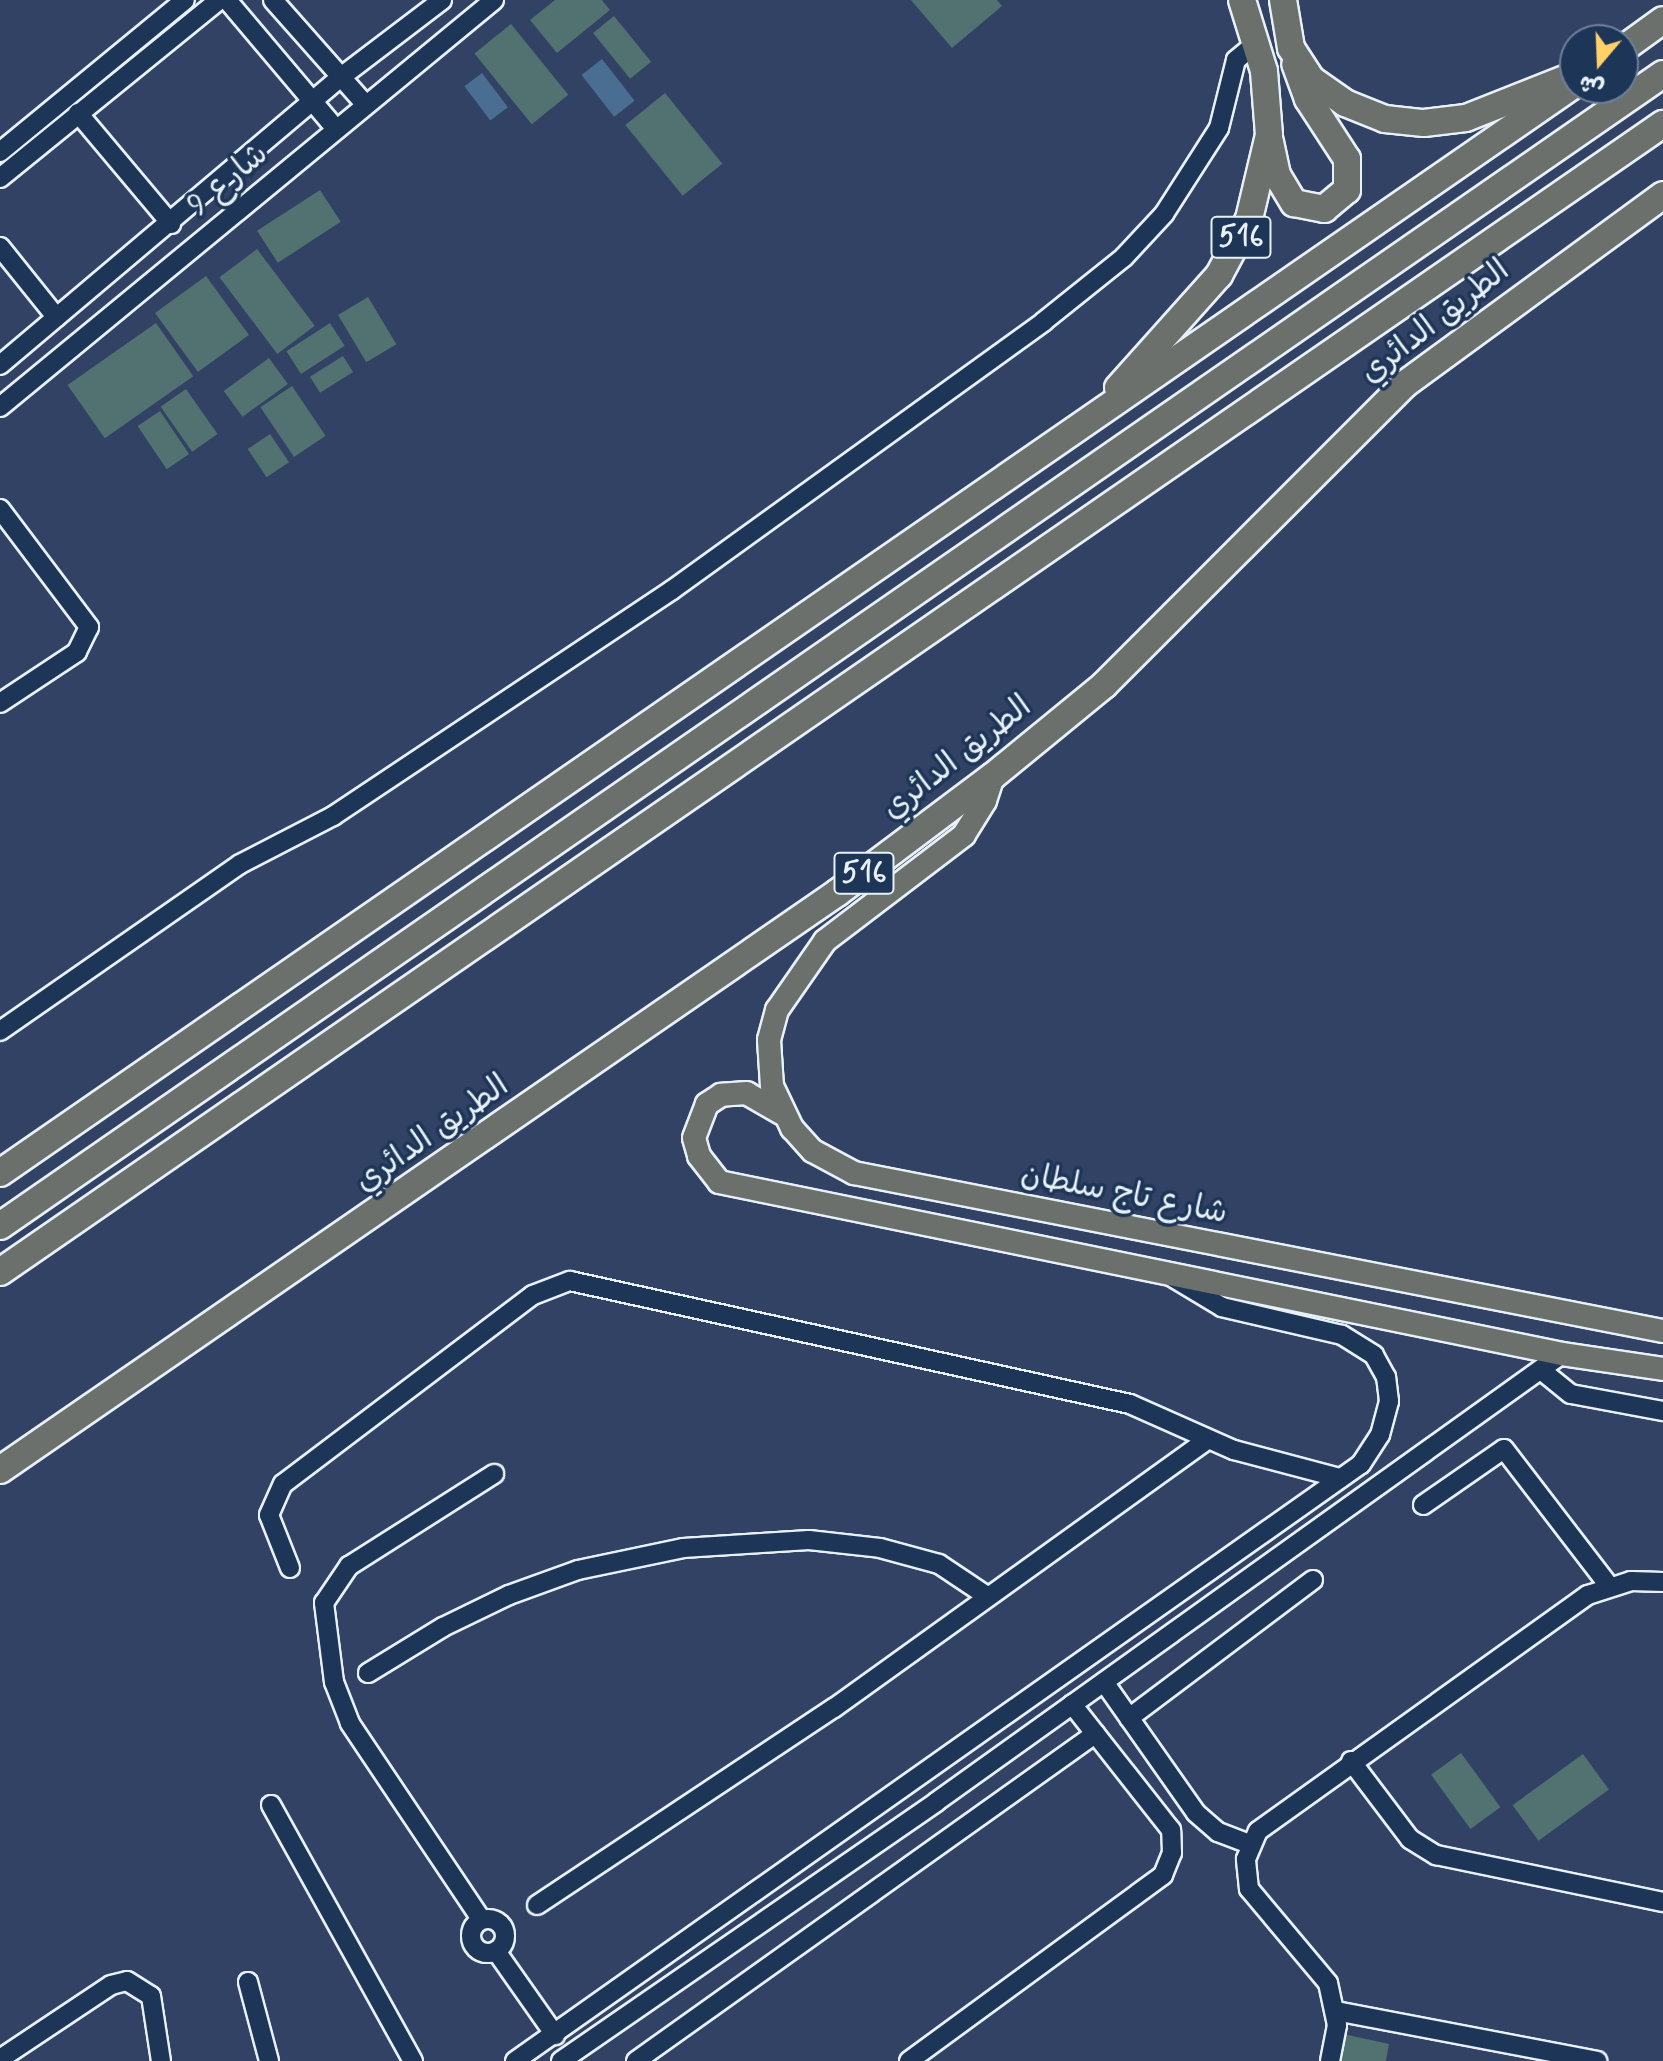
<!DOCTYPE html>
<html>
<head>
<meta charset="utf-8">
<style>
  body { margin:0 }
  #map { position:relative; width:1663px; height:2061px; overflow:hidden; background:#314265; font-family:Mynerve,"Playpen Sans Arabic",sans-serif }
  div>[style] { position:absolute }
  .green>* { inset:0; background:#517271; transform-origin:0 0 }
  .water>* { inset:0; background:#4a6e91; transform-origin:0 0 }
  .roads { filter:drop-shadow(2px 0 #e8f1f8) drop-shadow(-2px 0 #e8f1f8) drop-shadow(0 2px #e8f1f8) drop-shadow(0 -2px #e8f1f8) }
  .minor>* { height:18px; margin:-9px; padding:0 9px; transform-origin:9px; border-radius:9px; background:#1d3557 }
  .minor>.ring { margin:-9px; padding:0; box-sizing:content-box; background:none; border:18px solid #1d3557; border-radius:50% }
  .major>* { height:22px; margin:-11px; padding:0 11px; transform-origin:11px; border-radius:11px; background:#6b706d }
  .highway>* { height:26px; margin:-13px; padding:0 13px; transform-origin:13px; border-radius:13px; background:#6b706d }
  span { translate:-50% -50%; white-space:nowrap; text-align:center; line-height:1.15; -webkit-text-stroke:7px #1d3557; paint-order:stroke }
  .shield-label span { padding:2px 6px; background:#1d3557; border:2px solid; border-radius:6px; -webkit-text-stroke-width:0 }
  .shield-label { font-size:30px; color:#e8f1f8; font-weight:700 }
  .street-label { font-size:32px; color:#e8f1f8 }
  .north { position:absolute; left:1559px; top:24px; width:80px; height:80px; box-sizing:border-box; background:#1d3557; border:2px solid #6e8097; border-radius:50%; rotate:199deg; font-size:22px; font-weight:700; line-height:32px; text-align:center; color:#e8f1f8 }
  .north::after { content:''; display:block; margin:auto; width:28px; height:36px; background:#ffd166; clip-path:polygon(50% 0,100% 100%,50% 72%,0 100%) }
</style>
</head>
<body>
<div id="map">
  <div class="green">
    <i style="clip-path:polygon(555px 0,602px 0,610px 10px,557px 53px,530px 20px)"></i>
    <i style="clip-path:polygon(911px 0,997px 0,1002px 6px,952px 48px)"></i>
    <i style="left:614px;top:16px;width:59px;height:27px;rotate:51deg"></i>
    <i style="left:511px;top:24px;width:91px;height:47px;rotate:51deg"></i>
    <i style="left:665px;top:93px;width:91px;height:51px;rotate:51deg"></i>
    <i style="left:320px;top:190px;width:38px;height:75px;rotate:57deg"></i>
    <i style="left:257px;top:249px;width:96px;height:47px;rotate:53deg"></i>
    <i style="left:206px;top:276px;width:73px;height:63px;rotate:54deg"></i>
    <i style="left:368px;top:297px;width:55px;height:35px;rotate:59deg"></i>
    <i style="left:156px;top:323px;width:65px;height:108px;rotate:55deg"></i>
    <i style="left:330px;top:323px;width:27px;height:52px;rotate:57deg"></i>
    <i style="left:343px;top:356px;width:19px;height:39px;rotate:58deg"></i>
    <i style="left:269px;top:358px;width:32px;height:56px;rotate:54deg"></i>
    <i style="left:292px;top:386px;width:60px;height:38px;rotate:56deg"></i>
    <i style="left:186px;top:389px;width:55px;height:31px;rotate:55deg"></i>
    <i style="left:160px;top:411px;width:52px;height:27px;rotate:56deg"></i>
    <i style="left:270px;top:434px;width:34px;height:27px;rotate:56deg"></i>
    <i style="left:1461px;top:1753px;width:67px;height:37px;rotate:54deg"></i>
    <i style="left:1583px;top:1754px;width:44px;height:87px;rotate:54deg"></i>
    <i style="clip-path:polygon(1343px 2034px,1389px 2044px,1386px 2061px,1337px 2061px)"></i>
  </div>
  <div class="water">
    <i style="left:602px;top:59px;width:53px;height:26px;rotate:52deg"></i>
    <i style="left:482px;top:73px;width:43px;height:22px;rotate:53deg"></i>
  </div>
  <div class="roads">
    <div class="minor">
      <i style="left:227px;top:0;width:169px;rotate:49.8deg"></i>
      <i style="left:273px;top:0;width:140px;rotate:48.5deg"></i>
      <i style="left:78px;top:113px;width:145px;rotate:50deg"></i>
      <i style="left:0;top:152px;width:239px;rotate:-39.4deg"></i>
      <i style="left:0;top:178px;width:282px;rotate:-39.1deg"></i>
      <i style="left:0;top:247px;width:90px;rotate:51.3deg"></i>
      <i style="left:0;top:365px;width:446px;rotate:-40.2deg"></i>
      <i style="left:341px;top:77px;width:127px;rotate:-37.3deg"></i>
      <i style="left:0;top:407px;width:640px;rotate:-39.48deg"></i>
      <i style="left:0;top:509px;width:148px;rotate:53deg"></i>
      <i style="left:89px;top:627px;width:28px;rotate:116deg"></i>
      <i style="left:77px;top:652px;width:92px;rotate:146.5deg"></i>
      <i style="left:0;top:1031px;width:292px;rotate:-34.8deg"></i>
      <i style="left:240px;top:864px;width:105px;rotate:-27.3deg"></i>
      <i style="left:333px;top:816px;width:407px;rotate:-33.7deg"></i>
      <i style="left:672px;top:590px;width:458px;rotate:-35.8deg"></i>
      <i style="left:1043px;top:322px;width:104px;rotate:-38.7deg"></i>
      <i style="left:1124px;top:257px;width:59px;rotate:-47.1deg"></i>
      <i style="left:1164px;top:214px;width:102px;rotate:-57.4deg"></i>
      <i style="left:1219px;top:128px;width:70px;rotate:-76deg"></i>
      <i style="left:1236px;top:60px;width:26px;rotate:-40deg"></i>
      <i style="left:1541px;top:1370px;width:38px;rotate:39deg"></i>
      <i style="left:1571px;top:1394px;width:94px;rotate:10.5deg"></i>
      <i style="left:1423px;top:1505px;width:98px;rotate:-34.7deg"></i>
      <i style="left:1504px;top:1449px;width:173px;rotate:52.5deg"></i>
      <i style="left:290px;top:1568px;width:57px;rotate:-111.6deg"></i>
      <i style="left:269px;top:1515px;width:34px;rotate:-66deg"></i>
      <i style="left:283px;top:1484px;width:313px;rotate:-37.1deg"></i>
      <i style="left:533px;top:1295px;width:40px;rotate:-21deg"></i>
      <i style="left:570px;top:1281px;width:573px;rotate:12.39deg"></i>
      <i style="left:1130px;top:1404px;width:114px;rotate:23.9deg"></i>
      <i style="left:1234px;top:1450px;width:110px;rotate:14.8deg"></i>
      <i style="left:368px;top:1673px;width:88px;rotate:-31.5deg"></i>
      <i style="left:443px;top:1627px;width:73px;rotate:-25.9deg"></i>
      <i style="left:509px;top:1595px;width:73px;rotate:-19.9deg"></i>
      <i style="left:578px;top:1570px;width:107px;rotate:-11.8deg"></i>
      <i style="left:683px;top:1548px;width:126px;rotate:-3.6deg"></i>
      <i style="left:809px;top:1540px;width:71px;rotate:6.4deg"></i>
      <i style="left:880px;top:1548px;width:61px;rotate:15.2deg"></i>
      <i style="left:939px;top:1564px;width:58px;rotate:33.7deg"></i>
      <i style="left:1104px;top:1682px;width:160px;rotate:54.9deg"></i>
      <i style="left:1196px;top:1813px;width:29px;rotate:41deg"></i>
      <i style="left:1218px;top:1832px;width:34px;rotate:21deg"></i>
      <i style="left:1129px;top:1718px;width:230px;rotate:-36.9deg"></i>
      <i style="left:1351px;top:1761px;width:98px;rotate:52.9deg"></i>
      <i style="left:1410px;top:1839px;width:31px;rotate:32deg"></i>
      <i style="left:1436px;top:1855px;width:232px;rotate:11.7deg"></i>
      <i style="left:271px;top:1805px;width:293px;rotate:61deg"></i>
      <i style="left:537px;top:1905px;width:356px;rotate:-33.6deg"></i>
      <i style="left:834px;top:1708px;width:459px;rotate:-35.7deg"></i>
      <i class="ring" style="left:471px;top:1919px;width:16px;height:16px"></i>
      <i style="left:481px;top:1919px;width:236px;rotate:-123.8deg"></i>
      <i style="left:350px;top:1723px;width:44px;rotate:-111.3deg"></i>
      <i style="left:334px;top:1682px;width:80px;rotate:-97.2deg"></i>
      <i style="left:324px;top:1603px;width:45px;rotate:-56deg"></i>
      <i style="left:349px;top:1566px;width:172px;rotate:-32.4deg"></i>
      <i style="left:496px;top:1951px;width:103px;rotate:54.9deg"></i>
      <i style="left:248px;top:1982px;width:82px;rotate:75.1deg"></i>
      <i style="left:1336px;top:2011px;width:266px;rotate:10.8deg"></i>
      <i style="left:0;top:2059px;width:133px;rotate:-33.7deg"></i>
      <i style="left:111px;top:1985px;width:16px;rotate:-14deg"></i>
      <i style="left:127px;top:1981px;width:28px;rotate:32deg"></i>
      <i style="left:151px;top:1996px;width:66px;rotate:81.3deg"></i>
      <i style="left:515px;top:2061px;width:1035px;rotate:-35.21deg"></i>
      <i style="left:1361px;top:1464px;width:35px;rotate:-57deg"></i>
      <i style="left:1380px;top:1435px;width:35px;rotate:-75deg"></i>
      <i style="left:1389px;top:1401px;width:24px;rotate:-97deg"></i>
      <i style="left:1386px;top:1377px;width:25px;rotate:-119deg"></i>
      <i style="left:1374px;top:1355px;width:38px;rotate:-148deg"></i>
      <i style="left:1342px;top:1335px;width:123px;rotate:-166.9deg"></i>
      <i style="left:1222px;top:1307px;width:64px;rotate:-149deg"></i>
      <i style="left:561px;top:2061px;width:456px;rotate:-34.6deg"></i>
      <i style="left:936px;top:1802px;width:770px;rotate:-35.59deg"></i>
      <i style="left:636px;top:2061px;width:564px;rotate:-35.47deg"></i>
      <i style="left:909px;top:2061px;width:315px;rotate:-36.2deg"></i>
      <i style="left:1163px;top:1875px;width:24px;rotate:-68deg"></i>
      <i style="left:1172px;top:1853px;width:23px;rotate:-92deg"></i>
      <i style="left:1171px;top:1830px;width:160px;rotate:-128.2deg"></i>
      <i style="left:1330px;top:2061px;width:37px;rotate:-79deg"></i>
      <i style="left:1337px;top:2025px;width:43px;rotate:-102.1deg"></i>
      <i style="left:1328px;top:1983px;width:123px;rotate:-130deg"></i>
      <i style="left:1249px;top:1889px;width:30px;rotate:-96deg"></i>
      <i style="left:1246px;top:1859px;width:30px;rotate:-67deg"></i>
      <i style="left:1258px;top:1831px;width:406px;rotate:-35.6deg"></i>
      <i style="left:1588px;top:1595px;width:45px;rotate:-18deg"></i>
      <i style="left:1631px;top:1581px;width:32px;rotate:2deg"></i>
    </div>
    <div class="major">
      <i style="left:993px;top:776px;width:26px;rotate:108deg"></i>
      <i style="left:985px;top:801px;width:40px;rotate:122deg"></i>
      <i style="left:964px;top:835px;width:175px;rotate:142.7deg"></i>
      <i style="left:825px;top:941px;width:84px;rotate:124.8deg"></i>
      <i style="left:777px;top:1010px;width:31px;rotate:105deg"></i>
      <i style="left:769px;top:1040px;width:46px;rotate:86.3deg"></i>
      <i style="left:772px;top:1086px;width:47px;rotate:64.5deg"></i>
      <i style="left:792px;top:1128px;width:31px;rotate:48deg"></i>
      <i style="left:813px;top:1151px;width:47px;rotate:28.2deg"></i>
      <i style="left:854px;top:1173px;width:824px;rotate:11.05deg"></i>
      <i style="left:781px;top:1113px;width:39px;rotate:-150deg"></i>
      <i style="left:747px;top:1093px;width:26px;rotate:176deg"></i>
      <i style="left:721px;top:1095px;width:17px;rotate:147deg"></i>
      <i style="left:707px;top:1104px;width:36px;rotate:111deg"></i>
      <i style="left:694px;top:1138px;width:19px;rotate:74deg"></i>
      <i style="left:699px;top:1156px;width:33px;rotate:52deg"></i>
      <i style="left:719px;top:1182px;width:860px;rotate:11.53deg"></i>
      <i style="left:1562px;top:1354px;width:102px;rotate:8.4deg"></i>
    </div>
    <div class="highway">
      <i style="left:1283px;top:0;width:49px;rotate:80.5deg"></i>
      <i style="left:1291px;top:48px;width:37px;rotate:57deg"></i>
      <i style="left:1311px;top:79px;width:42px;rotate:35.2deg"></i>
      <i style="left:1345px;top:103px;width:43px;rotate:21.8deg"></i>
      <i style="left:1385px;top:119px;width:39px;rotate:6deg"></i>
      <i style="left:1424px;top:123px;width:42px;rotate:-6.8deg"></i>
      <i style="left:1466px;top:118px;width:114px;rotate:-21.6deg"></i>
      <i style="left:1623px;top:49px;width:49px;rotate:-35.9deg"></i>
      <i style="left:1270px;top:142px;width:34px;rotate:78deg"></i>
      <i style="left:1277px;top:175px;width:33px;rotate:59deg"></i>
      <i style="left:1294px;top:203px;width:31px;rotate:11deg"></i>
      <i style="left:1324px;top:209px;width:30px;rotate:-40deg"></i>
      <i style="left:1347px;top:190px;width:31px;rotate:-90deg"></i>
      <i style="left:1347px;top:159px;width:72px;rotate:-123deg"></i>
      <i style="left:1308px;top:99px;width:37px;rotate:-110deg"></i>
      <i style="left:1118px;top:388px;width:152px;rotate:-48.2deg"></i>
      <i style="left:1219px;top:275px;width:64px;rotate:-61.8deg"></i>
      <i style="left:1249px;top:219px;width:86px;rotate:-76.6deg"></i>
      <i style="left:1269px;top:135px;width:64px;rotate:-94.5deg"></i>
      <i style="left:1264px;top:71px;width:74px;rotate:-107.2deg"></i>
      <i style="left:0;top:1173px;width:1915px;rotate:-34.66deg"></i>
      <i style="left:0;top:1226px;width:2023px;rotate:-34.71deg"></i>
      <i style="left:0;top:1272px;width:2021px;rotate:-34.62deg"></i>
      <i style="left:0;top:1470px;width:1017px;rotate:-34.58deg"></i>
      <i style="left:837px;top:893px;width:195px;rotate:-36.9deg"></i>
      <i style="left:993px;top:776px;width:144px;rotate:-39.3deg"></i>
      <i style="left:1104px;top:685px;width:426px;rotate:-45deg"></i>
      <i style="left:1405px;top:384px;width:320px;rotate:-36.2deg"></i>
    </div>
  </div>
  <div class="shield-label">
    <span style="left:1241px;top:237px">516</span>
    <span style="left:864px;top:873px">516</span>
  </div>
  <div class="street-label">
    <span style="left:228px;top:180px;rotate:-40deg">شارع 9</span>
    <span style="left:1435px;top:322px;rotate:-38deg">الطريق الدائري</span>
    <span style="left:957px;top:758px;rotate:-38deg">الطريق الدائري</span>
    <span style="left:432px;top:1134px;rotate:-35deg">الطريق الدائري</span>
    <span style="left:1124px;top:1194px;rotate:11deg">شارع تاج سلطان</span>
  </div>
  <div class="north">ش</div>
</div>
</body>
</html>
